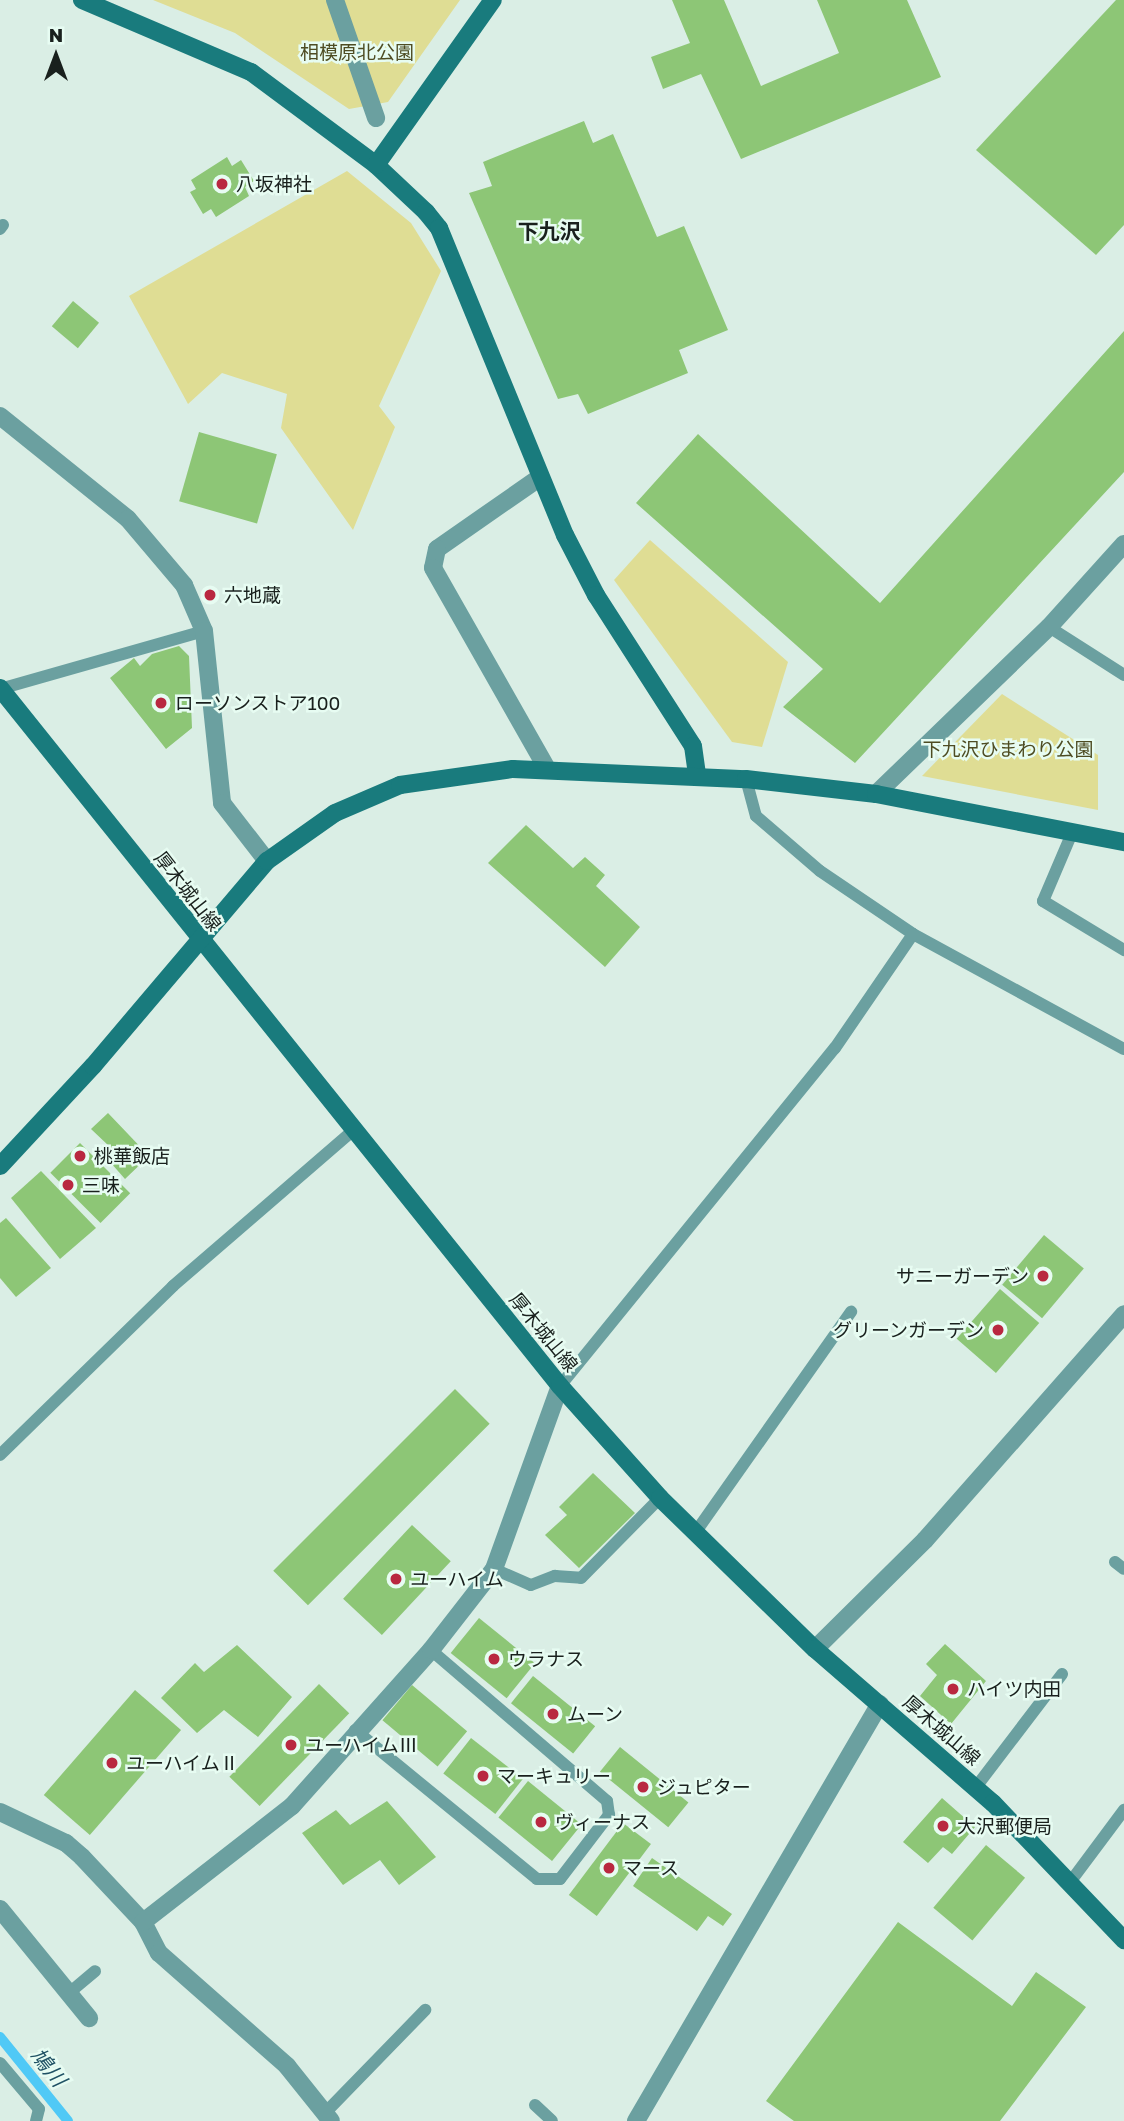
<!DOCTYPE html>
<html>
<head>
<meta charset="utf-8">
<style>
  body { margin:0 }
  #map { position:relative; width:1124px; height:2121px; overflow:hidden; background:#daeee5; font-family:"Golos Text","Noto Sans JP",sans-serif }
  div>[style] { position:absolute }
  .green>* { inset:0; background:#dfdd94 }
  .stream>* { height:10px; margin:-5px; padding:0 5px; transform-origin:5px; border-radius:5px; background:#50c9f6 }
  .building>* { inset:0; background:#8dc676; transform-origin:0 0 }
  .lane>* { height:12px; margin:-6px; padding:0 6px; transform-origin:6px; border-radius:6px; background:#6ba0a0 }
  .street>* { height:18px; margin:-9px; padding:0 9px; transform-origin:9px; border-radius:9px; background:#6ba0a0 }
  .secondary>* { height:18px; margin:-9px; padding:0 9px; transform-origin:9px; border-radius:9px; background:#197b7d }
  .dots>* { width:19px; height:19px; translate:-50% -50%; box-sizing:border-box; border:4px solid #e7fcf2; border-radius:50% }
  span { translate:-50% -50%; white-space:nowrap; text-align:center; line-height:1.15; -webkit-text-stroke:5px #e7fcf2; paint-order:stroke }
  .park-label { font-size:19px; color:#4e4c22 }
  .poi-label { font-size:19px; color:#19201d }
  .left { translate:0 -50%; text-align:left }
  .right { translate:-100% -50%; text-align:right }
  .street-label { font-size:19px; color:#19201d }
  .neighbourhood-label { font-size:21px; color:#19201d; font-weight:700 }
  .water-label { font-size:21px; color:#205265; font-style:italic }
  .north { position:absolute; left:21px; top:21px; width:70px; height:70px; -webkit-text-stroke:5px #e7fcf2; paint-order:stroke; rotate:0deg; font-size:19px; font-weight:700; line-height:28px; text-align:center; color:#19201d }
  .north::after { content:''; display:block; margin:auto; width:24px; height:32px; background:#19201d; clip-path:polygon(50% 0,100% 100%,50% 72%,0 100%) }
</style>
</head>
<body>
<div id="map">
  <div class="green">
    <i style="clip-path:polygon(153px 0,460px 0,388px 102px,349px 109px,235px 33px)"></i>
    <i style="clip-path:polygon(347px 171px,411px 223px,441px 271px,379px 406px,395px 427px,353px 530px,281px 428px,287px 394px,222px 373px,188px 404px,129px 296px)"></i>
    <i style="clip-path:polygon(650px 540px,788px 662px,762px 747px,732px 742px,614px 580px)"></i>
    <i style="clip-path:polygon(1002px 694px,1098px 755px,1098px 810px,922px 776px)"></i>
  </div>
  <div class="stream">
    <i style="left:0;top:2037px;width:108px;rotate:51deg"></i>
  </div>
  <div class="building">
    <i style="clip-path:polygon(672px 0,724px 0,761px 86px,839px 53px,817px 0,907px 0,941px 77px,741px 159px,701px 74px,663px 89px,651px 57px,690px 43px)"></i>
    <i style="clip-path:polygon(1116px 0,1124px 0,1124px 225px,1096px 255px,976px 150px)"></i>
    <i style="clip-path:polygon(584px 121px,593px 143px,613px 134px,657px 237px,684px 226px,728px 330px,679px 350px,688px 373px,588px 414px,578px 394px,558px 399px,469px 193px,492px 186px,483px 162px)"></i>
    <i style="clip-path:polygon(227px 157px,232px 166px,241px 160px,254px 181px,245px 187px,249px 196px,216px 217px,211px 209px,203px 214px,190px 192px,196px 189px,191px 180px)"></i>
    <i style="left:73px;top:301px;width:34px;height:33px;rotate:40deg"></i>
    <i style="clip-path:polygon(1124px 331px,1124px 472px,855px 763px,783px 707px,823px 669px,636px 503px,698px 434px,880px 603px)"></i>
    <i style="left:199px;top:432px;width:81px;height:72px;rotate:16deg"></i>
    <i style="clip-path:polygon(179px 646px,189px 656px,192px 728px,166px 749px,110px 678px,134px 658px,140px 666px,152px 654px)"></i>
    <i style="clip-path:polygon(526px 825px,573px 868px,585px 857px,605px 875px,596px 886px,640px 927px,605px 967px,488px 863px)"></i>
    <i style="clip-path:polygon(108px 1113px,149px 1156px,125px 1179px,103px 1154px,110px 1147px,91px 1129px)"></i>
    <i style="left:80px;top:1143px;width:71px;height:42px;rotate:45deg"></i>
    <i style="clip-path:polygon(41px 1171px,96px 1228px,60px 1259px,11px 1198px)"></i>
    <i style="clip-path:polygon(6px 1218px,51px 1268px,16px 1297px,0 1278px,0 1223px)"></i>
    <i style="left:1044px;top:1235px;width:52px;height:65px;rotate:40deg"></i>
    <i style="left:1000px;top:1289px;width:52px;height:66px;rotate:41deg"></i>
    <i style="left:455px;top:1389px;width:49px;height:257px;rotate:45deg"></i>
    <i style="clip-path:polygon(593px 1473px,635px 1513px,579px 1568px,545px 1535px,567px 1515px,559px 1507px)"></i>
    <i style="left:412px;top:1525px;width:53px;height:101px;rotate:43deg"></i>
    <i style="left:479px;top:1618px;width:72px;height:45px;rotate:39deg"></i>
    <i style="clip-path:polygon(945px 1644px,986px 1681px,951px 1724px,920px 1696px,937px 1675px,926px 1664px)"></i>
    <i style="clip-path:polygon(237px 1645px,292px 1697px,258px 1737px,224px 1710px,197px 1733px,161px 1698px,195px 1663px,204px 1672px)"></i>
    <i style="left:533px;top:1676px;width:80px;height:35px;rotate:39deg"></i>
    <i style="left:319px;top:1684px;width:42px;height:129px;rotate:44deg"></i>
    <i style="left:412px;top:1685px;width:72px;height:46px;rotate:40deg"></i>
    <i style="left:135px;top:1690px;width:61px;height:139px;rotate:41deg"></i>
    <i style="left:471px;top:1738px;width:66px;height:45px;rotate:38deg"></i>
    <i style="left:620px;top:1747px;width:88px;height:32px;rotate:39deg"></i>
    <i style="left:528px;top:1781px;width:69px;height:47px;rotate:39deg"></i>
    <i style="clip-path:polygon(942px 1798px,975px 1827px,952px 1854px,943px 1847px,928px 1863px,903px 1842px)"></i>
    <i style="clip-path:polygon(387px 1801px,436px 1857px,399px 1885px,380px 1860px,343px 1885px,302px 1833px,336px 1810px,350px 1825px)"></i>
    <i style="left:623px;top:1823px;width:35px;height:90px;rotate:37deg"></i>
    <i style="left:986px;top:1845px;width:51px;height:82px;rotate:40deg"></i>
    <i style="clip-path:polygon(652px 1858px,732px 1914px,723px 1926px,708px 1916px,697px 1931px,633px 1886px)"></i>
    <i style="clip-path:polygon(898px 1922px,1012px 2006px,1036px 1972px,1086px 2007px,1000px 2121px,794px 2121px,766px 2101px)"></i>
  </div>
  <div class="lane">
    <i style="left:0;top:229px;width:5px;rotate:-53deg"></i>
    <i style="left:1049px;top:627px;width:89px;rotate:32.6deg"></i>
    <i style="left:0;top:689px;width:212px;rotate:-15.9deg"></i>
    <i style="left:746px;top:779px;width:38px;rotate:75deg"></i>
    <i style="left:756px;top:816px;width:84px;rotate:40.7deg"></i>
    <i style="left:820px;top:871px;width:112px;rotate:34.1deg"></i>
    <i style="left:913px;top:934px;width:240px;rotate:28.6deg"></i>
    <i style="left:1072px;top:833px;width:74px;rotate:113.1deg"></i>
    <i style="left:1043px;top:901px;width:95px;rotate:31.2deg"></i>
    <i style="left:560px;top:1386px;width:436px;rotate:-50.9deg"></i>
    <i style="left:835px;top:1048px;width:138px;rotate:-55.6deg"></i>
    <i style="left:0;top:1455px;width:242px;rotate:-44.3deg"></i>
    <i style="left:173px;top:1286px;width:239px;rotate:-40.8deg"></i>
    <i style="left:695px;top:1533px;width:271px;rotate:-54.8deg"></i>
    <i style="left:1115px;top:1562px;width:11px;rotate:38deg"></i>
    <i style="left:494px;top:1569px;width:40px;rotate:23.4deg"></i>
    <i style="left:531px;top:1585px;width:26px;rotate:-21deg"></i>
    <i style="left:555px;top:1576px;width:26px;rotate:4deg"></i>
    <i style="left:581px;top:1578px;width:112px;rotate:-45.4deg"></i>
    <i style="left:355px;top:1730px;width:235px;rotate:39.3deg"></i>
    <i style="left:537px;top:1879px;width:23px"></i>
    <i style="left:560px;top:1879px;width:81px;rotate:-52.6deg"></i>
    <i style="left:609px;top:1815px;width:14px;rotate:-98deg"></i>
    <i style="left:607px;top:1801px;width:232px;rotate:-139.4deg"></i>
    <i style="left:976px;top:1787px;width:142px;rotate:-52.7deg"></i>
    <i style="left:1071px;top:1881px;width:89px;rotate:-53.3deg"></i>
    <i style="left:69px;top:1993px;width:34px;rotate:-40deg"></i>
    <i style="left:0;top:2063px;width:60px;rotate:49.7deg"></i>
    <i style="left:39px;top:2109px;width:12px;rotate:104deg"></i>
    <i style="left:535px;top:2105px;width:23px;rotate:43deg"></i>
    <i style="left:325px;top:2113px;width:144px;rotate:-45.8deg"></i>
  </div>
  <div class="street">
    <i style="left:335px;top:0;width:125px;rotate:70.8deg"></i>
    <i style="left:0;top:416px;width:164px;rotate:38.8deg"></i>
    <i style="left:128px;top:519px;width:87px;rotate:49.7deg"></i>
    <i style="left:184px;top:585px;width:50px;rotate:66.5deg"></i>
    <i style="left:204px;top:631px;width:173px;rotate:84deg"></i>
    <i style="left:222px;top:803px;width:73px;rotate:52.2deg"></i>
    <i style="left:539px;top:478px;width:124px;rotate:145.2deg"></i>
    <i style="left:437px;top:549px;width:19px;rotate:102deg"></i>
    <i style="left:433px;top:568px;width:231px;rotate:60.4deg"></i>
    <i style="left:876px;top:794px;width:240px;rotate:-44deg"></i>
    <i style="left:1049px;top:627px;width:112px;rotate:-47.9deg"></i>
    <i style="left:815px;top:1649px;width:155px;rotate:-44.7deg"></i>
    <i style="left:925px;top:1540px;width:301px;rotate:-48.6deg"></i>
    <i style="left:0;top:1812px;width:73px;rotate:25.2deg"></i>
    <i style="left:66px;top:1843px;width:21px;rotate:41deg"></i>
    <i style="left:82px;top:1857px;width:89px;rotate:46.8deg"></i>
    <i style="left:143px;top:1922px;width:35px;rotate:63deg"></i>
    <i style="left:159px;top:1953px;width:171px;rotate:41.4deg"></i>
    <i style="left:287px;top:2066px;width:70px;rotate:51.3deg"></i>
    <i style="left:0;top:1909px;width:141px;rotate:50.8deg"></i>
    <i style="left:143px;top:1922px;width:189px;rotate:-37.9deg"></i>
    <i style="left:292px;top:1806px;width:209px;rotate:-48.3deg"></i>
    <i style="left:431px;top:1650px;width:103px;rotate:-52.1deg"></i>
    <i style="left:494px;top:1569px;width:195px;rotate:-70.2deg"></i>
    <i style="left:636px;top:2121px;width:483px;rotate:-59.7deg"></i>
  </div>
  <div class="secondary">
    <i style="left:82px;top:0;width:184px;rotate:23.1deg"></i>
    <i style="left:251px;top:72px;width:156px;rotate:36.6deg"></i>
    <i style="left:376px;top:165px;width:69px;rotate:43.2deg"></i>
    <i style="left:426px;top:212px;width:21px;rotate:51deg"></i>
    <i style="left:439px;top:228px;width:332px;rotate:67.7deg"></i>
    <i style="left:565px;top:535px;width:68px;rotate:62.7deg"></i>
    <i style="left:596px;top:595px;width:179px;rotate:57.3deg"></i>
    <i style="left:693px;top:746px;width:30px;rotate:82deg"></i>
    <i style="left:376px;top:165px;width:202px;rotate:-54.7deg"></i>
    <i style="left:0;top:688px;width:895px;rotate:51.26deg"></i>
    <i style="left:560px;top:1386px;width:150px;rotate:48.2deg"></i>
    <i style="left:660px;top:1498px;width:216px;rotate:44.3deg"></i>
    <i style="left:815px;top:1649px;width:235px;rotate:40.9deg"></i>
    <i style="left:993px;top:1803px;width:190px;rotate:46.3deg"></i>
    <i style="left:0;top:1166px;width:137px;rotate:-47.1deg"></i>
    <i style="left:93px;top:1066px;width:269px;rotate:-49.7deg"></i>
    <i style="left:267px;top:861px;width:83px;rotate:-35.2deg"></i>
    <i style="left:335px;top:813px;width:71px;rotate:-23.3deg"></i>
    <i style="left:400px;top:785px;width:114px;rotate:-8.1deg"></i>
    <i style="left:513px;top:769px;width:233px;rotate:2.5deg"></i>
    <i style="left:746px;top:779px;width:131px;rotate:6.6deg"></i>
    <i style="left:876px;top:794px;width:253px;rotate:11deg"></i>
  </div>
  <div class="dots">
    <i style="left:222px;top:184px;background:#b92840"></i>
    <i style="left:210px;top:595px;background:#b92840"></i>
    <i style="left:161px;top:703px;background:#b92840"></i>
    <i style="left:80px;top:1156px;background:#b92840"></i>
    <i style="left:68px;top:1185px;background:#b92840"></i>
    <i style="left:1043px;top:1276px;background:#b92840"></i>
    <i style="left:998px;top:1330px;background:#b92840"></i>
    <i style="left:396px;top:1579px;background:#b92840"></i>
    <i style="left:494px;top:1659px;background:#b92840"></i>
    <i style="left:953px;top:1689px;background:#b92840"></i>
    <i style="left:553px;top:1714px;background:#b92840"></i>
    <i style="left:291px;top:1745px;background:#b92840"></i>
    <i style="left:112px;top:1763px;background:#b92840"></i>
    <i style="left:483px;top:1776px;background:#b92840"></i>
    <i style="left:643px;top:1787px;background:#b92840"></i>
    <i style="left:541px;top:1822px;background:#b92840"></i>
    <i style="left:943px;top:1826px;background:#b92840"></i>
    <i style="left:609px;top:1868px;background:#b92840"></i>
  </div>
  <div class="park-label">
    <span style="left:357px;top:52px">相模原北公園</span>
    <span style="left:1008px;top:749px">下九沢ひまわり公園</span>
  </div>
  <div class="poi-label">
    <span class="left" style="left:236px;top:184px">八坂神社</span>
    <span class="left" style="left:224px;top:595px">六地蔵</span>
    <span class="left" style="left:175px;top:703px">ローソンストア100</span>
    <span class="left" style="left:94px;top:1156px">桃華飯店</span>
    <span class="left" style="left:82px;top:1185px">三味</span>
    <span class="right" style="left:1029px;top:1276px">サニーガーデン</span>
    <span class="right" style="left:984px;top:1330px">グリーンガーデン</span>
    <span class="left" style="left:410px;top:1579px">ユーハイム</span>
    <span class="left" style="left:508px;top:1659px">ウラナス</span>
    <span class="left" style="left:967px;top:1689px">ハイツ内田</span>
    <span class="left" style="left:567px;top:1714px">ムーン</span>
    <span class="left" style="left:305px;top:1745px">ユーハイムⅢ</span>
    <span class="left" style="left:126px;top:1763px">ユーハイムⅡ</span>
    <span class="left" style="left:497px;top:1776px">マーキュリー</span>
    <span class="left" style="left:657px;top:1787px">ジュピター</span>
    <span class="left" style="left:555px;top:1822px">ヴィーナス</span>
    <span class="left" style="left:957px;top:1826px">大沢郵便局</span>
    <span class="left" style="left:623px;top:1868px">マース</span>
  </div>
  <div class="street-label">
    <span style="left:188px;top:891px;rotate:52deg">厚木城山線</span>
    <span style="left:544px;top:1332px;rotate:51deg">厚木城山線</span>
    <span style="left:942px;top:1730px;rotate:41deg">厚木城山線</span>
  </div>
  <div class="neighbourhood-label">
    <span style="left:549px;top:231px">下九沢</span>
  </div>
  <div class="water-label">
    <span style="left:49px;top:2067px;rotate:51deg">鳩川</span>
  </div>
  <div class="north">N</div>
</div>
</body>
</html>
